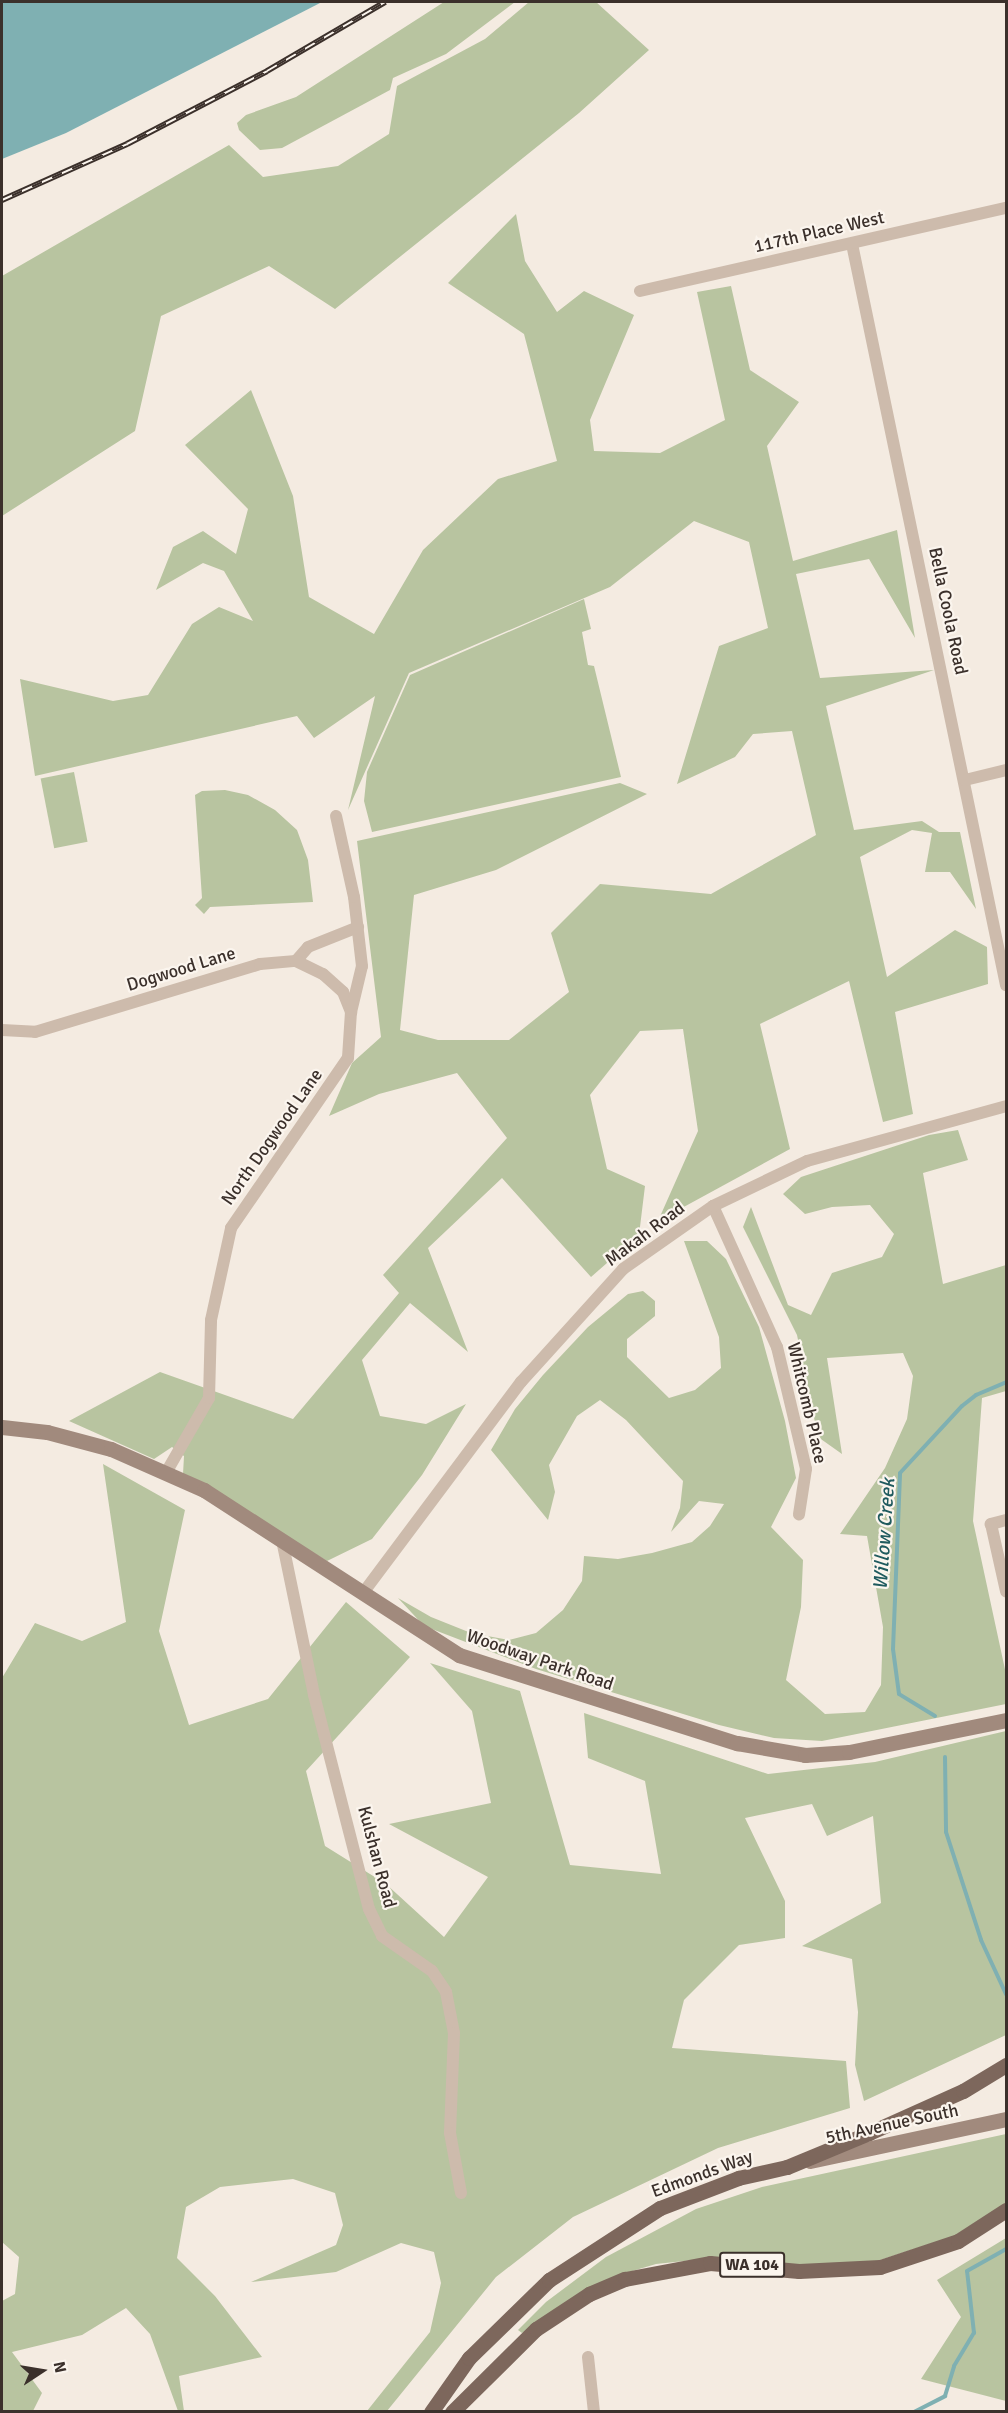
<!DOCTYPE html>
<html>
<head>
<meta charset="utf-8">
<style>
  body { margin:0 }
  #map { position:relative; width:1008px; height:2413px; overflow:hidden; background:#f4ebe1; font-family:Signika,sans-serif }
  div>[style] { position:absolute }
  .green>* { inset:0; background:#b8c4a0; transform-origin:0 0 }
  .water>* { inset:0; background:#7fb0b2 }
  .stream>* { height:4px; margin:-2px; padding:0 2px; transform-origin:2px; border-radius:2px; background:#7fb0b2 }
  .street>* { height:12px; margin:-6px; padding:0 6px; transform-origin:6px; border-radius:6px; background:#cdbbac }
  .secondary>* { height:15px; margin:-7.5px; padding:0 7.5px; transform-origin:7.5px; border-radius:7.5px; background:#a18a7d }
  .primary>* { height:15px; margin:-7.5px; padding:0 7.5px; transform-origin:7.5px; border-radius:7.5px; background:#7d675c }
  .rail>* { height:6px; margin-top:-3px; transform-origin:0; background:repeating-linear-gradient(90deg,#fbf5ee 0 11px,#3b302b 0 22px); box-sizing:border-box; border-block:2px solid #3b302b }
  span { translate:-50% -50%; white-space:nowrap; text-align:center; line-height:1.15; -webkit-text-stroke:4.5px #fbf5ee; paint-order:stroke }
  .shield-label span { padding:2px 4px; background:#fbf5ee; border:2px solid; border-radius:4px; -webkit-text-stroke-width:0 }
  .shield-label { font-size:16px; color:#3b302b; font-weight:700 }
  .street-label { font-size:18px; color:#3b302b }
  .water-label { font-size:20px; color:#1f5a5e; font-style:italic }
  .frame { position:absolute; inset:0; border:3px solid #3b302b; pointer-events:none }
  .north { position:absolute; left:12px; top:2341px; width:60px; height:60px; -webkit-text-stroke:4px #fbf5ee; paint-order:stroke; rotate:78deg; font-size:16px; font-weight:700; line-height:24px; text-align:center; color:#3b302b }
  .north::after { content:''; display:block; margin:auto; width:21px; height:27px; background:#3b302b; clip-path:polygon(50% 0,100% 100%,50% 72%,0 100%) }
</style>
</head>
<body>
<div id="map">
  <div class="green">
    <i style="clip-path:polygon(444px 2px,515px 2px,446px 54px,393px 78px,390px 90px,282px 148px,260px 150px,239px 130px,237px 123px,246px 115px,296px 97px)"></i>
    <i style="clip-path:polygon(529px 2px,596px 2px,649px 50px,579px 113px,335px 309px,269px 266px,161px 316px,135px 431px,2px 516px,2px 276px,229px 145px,263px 177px,338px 166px,389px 134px,397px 86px,485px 39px)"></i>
    <i style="clip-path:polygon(516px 214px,525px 261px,557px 312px,584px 291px,634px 315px,590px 420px,594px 451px,660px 453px,725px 420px,697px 292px,731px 286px,750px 370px,799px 402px,767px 446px,793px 561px,897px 530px,915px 638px,869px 559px,796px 574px,820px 678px,934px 670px,826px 706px,854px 830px,922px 821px,939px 832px,960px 832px,976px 909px,950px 872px,925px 872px,932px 833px,912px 830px,860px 857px,887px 977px,955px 930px,987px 947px,988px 984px,895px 1012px,913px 1114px,883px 1122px,849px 981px,760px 1024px,790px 1149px,658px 1221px,698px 1131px,683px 1029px,640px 1031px,590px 1095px,607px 1169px,645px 1186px,639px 1235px,591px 1277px,502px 1178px,428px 1248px,468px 1352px,410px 1303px,362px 1360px,380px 1416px,426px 1424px,466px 1404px,422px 1475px,372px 1539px,327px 1561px,183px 1474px,184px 1456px,172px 1447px,154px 1459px,69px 1421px,160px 1372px,293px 1419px,399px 1293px,383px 1275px,507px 1138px,457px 1073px,379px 1094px,329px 1116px,352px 1063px,381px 1037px,357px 841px,620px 783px,647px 794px,496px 870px,414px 895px,400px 1030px,438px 1040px,509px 1040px,569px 992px,551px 933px,600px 884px,711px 894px,816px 835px,792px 731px,753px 734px,735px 757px,677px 784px,719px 646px,768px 628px,749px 542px,694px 521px,610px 587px,409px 673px,348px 810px,375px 696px,314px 738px,297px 716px,35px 776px,20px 679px,113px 701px,148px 695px,192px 624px,219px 607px,253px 621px,224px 571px,203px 563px,156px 590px,173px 547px,203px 531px,236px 554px,248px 509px,185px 445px,251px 390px,293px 496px,309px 597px,374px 634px,423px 550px,498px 479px,557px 461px,524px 334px,448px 283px)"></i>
    <i style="clip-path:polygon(584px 599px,591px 629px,582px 632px,588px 665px,594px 666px,621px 777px,372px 832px,364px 801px,367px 772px,410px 675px)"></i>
    <i style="left:74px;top:772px;width:71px;height:34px;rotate:79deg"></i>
    <i style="clip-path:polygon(225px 790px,248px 795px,275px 810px,297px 830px,308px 860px,313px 902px,210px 907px,204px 914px,195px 905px,202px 898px,195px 795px,202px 791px)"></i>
    <i style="clip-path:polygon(958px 1130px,968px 1160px,923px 1173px,943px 1284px,1006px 1265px,1006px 1391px,982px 1398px,973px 1521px,1006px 1674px,1006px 1704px,822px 1741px,774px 1738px,719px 1725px,536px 1669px,424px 1626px,398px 1598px,431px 1617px,471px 1633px,509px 1640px,536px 1633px,563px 1610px,582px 1581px,584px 1556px,618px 1559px,652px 1553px,692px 1542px,710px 1526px,724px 1504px,699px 1501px,671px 1532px,680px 1508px,683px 1481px,626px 1420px,600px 1400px,577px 1416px,549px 1465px,555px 1492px,548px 1520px,491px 1450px,515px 1409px,543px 1375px,588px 1327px,628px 1294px,643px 1291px,655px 1301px,655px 1316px,627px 1339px,627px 1357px,669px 1398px,695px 1390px,721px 1368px,719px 1337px,684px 1241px,707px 1241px,726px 1259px,759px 1327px,785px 1421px,796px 1478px,771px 1527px,803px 1560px,801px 1607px,786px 1680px,825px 1714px,865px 1712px,881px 1685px,883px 1627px,867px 1536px,840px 1534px,885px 1468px,907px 1419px,913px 1376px,903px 1353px,827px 1358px,842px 1454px,818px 1437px,797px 1335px,743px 1227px,751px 1207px,788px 1305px,811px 1315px,832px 1273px,882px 1257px,894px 1234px,870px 1205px,832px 1207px,805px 1214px,783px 1194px,801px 1177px,929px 1135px)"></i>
    <i style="clip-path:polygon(103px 1464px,185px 1510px,159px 1631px,189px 1725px,268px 1699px,346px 1602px,410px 1657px,306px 1771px,325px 1846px,386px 1884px,444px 1937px,488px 1877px,389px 1824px,491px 1803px,472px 1711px,430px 1663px,520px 1691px,570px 1865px,661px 1874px,645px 1781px,588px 1758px,584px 1713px,768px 1774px,875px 1762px,1006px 1731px,1006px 2035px,864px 2101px,855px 2065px,858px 2012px,852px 1959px,802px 1946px,881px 1903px,873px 1816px,827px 1836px,812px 1804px,745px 1818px,785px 1901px,785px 1938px,739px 1945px,684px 2000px,672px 2048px,846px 2061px,850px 2108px,718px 2148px,573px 2217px,496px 2277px,387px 2411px,367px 2411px,430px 2332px,441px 2283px,434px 2252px,401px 2243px,336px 2272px,251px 2282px,336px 2245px,343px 2225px,335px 2193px,293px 2179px,220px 2187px,186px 2207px,177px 2258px,215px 2296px,262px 2357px,179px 2376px,184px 2411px,178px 2411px,150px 2334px,126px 2308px,82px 2335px,12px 2352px,42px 2393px,33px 2411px,2px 2411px,2px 2301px,15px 2294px,19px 2257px,2px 2242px,2px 1678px,35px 1623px,82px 1641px,126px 1622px)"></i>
    <i style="clip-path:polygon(1006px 2134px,1006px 2203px,954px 2236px,874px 2262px,799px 2265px,722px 2257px,656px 2264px,629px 2272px,522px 2333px,518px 2330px,546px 2302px,606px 2257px,696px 2209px,762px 2187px)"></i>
    <i style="clip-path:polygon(1006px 2238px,1006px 2401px,921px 2379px,961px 2317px,937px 2280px)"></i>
  </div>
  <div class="water">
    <i style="clip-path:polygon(2px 2px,322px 2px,66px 133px,2px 159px)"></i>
  </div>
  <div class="stream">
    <i style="left:935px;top:1716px;width:42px;rotate:-148.6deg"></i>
    <i style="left:899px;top:1694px;width:45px;rotate:-97.6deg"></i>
    <i style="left:893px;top:1649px;width:176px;rotate:-87.7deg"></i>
    <i style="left:900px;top:1473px;width:91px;rotate:-47.2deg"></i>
    <i style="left:962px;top:1406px;width:18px;rotate:-38deg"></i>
    <i style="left:976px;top:1395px;width:33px;rotate:-23deg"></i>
    <i style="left:945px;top:1757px;width:75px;rotate:89.2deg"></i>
    <i style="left:946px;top:1832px;width:114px;rotate:72deg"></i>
    <i style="left:981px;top:1940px;width:60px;rotate:65.2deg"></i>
    <i style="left:914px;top:2412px;width:35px;rotate:-27deg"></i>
    <i style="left:945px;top:2396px;width:31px;rotate:-73deg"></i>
    <i style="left:954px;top:2366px;width:39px;rotate:-59deg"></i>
    <i style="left:974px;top:2333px;width:62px;rotate:-96.4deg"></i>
    <i style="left:967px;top:2271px;width:45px;rotate:-29.4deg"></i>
  </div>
  <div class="street">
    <i style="left:852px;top:244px;width:757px;rotate:78.26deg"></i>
    <i style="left:640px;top:291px;width:375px;rotate:-12.8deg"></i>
    <i style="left:965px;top:780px;width:42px;rotate:-13.7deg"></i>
    <i style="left:296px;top:961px;width:18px;rotate:-49deg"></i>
    <i style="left:308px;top:947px;width:54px;rotate:-21.8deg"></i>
    <i style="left:2px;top:1030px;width:33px;rotate:3deg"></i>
    <i style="left:35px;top:1032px;width:235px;rotate:-16.8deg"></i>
    <i style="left:260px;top:964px;width:36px;rotate:-5deg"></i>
    <i style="left:296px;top:961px;width:30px;rotate:26deg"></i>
    <i style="left:323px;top:974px;width:27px;rotate:42deg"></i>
    <i style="left:343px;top:992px;width:22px;rotate:68deg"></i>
    <i style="left:713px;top:1206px;width:155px;rotate:65.6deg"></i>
    <i style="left:777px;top:1347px;width:125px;rotate:76.6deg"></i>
    <i style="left:806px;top:1469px;width:46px;rotate:98.8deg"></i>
    <i style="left:167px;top:1471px;width:84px;rotate:-60.1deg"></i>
    <i style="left:209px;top:1398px;width:78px;rotate:-88.5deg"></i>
    <i style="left:211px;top:1320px;width:94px;rotate:-77.7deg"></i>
    <i style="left:231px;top:1228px;width:206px;rotate:-55.5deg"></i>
    <i style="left:348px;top:1058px;width:46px;rotate:-86.3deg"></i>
    <i style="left:351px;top:1012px;width:47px;rotate:-76.6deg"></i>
    <i style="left:362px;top:966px;width:69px;rotate:-96.6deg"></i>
    <i style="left:354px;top:897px;width:83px;rotate:-102.5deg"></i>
    <i style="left:1006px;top:1520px;width:16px;rotate:165deg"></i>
    <i style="left:991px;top:1524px;width:69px;rotate:77.4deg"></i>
    <i style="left:282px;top:1540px;width:158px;rotate:78.3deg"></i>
    <i style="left:314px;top:1695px;width:221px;rotate:75.6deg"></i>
    <i style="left:369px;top:1909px;width:30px;rotate:64deg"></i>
    <i style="left:382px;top:1936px;width:61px;rotate:35deg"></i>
    <i style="left:432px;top:1971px;width:25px;rotate:56deg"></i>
    <i style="left:446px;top:1992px;width:42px;rotate:79deg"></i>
    <i style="left:454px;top:2033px;width:100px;rotate:92.3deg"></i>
    <i style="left:450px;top:2133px;width:61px;rotate:79.6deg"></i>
    <i style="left:363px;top:1593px;width:264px;rotate:-53.2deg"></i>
    <i style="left:521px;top:1382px;width:152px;rotate:-47.9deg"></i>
    <i style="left:623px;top:1269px;width:110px;rotate:-35deg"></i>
    <i style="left:713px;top:1206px;width:104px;rotate:-25.6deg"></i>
    <i style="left:807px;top:1161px;width:206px;rotate:-15.4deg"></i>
    <i style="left:588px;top:2357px;width:55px;rotate:83.8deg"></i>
  </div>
  <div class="secondary">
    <i style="left:2px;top:1427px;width:45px;rotate:6.3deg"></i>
    <i style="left:47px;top:1432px;width:66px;rotate:14.9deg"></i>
    <i style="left:111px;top:1449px;width:102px;rotate:23.8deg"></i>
    <i style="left:204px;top:1490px;width:304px;rotate:32.9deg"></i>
    <i style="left:459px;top:1655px;width:292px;rotate:17.6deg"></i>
    <i style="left:737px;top:1743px;width:69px;rotate:10deg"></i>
    <i style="left:805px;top:1755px;width:44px;rotate:-3.9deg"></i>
    <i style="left:849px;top:1752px;width:160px;rotate:-11.5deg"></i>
    <i style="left:810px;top:2161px;width:200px;rotate:-12.1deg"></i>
  </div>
  <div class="primary">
    <i style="left:431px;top:2412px;width:66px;rotate:-54.9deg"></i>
    <i style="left:469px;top:2358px;width:112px;rotate:-44.3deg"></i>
    <i style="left:549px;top:2280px;width:132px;rotate:-33deg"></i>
    <i style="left:660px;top:2208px;width:84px;rotate:-21deg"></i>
    <i style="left:738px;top:2178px;width:50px;rotate:-12.7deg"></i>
    <i style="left:787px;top:2167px;width:89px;rotate:-22.5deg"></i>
    <i style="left:869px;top:2133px;width:103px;rotate:-24.1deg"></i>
    <i style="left:963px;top:2091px;width:50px;rotate:-31.2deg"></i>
    <i style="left:452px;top:2412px;width:118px;rotate:-44.7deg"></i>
    <i style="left:536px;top:2329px;width:64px;rotate:-33.4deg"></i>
    <i style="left:589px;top:2294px;width:39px;rotate:-23deg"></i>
    <i style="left:625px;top:2279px;width:86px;rotate:-10.7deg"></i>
    <i style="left:710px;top:2263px;width:89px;rotate:5.1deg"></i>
    <i style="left:799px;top:2271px;width:81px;rotate:-2.8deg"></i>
    <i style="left:880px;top:2267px;width:82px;rotate:-18.4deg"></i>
    <i style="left:958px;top:2241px;width:57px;rotate:-32.9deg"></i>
  </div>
  <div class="rail">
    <i style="left:2px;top:200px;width:137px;rotate:-24.1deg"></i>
    <i style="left:127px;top:144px;width:158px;rotate:-27.5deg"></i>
    <i style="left:267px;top:71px;width:137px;rotate:-30.3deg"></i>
  </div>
  <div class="shield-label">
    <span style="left:752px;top:2265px">WA 104</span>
  </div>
  <div class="street-label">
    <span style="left:819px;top:232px;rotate:-13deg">117th Place West</span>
    <span style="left:948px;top:611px;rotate:78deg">Bella Coola Road</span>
    <span style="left:181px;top:969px;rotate:-17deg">Dogwood Lane</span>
    <span style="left:272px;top:1137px;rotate:-55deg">North Dogwood Lane</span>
    <span style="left:645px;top:1234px;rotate:-37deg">Makah Road</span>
    <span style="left:807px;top:1403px;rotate:77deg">Whitcomb Place</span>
    <span style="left:540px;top:1660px;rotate:19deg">Woodway Park Road</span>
    <span style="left:377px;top:1857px;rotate:75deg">Kulshan Road</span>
    <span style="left:892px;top:2124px;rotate:-12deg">5th Avenue South</span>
    <span style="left:702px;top:2174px;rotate:-20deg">Edmonds Way</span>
  </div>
  <div class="water-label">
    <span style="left:884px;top:1534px;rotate:-86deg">Willow Creek</span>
  </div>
  <div class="frame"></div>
  <div class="north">N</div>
</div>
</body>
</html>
